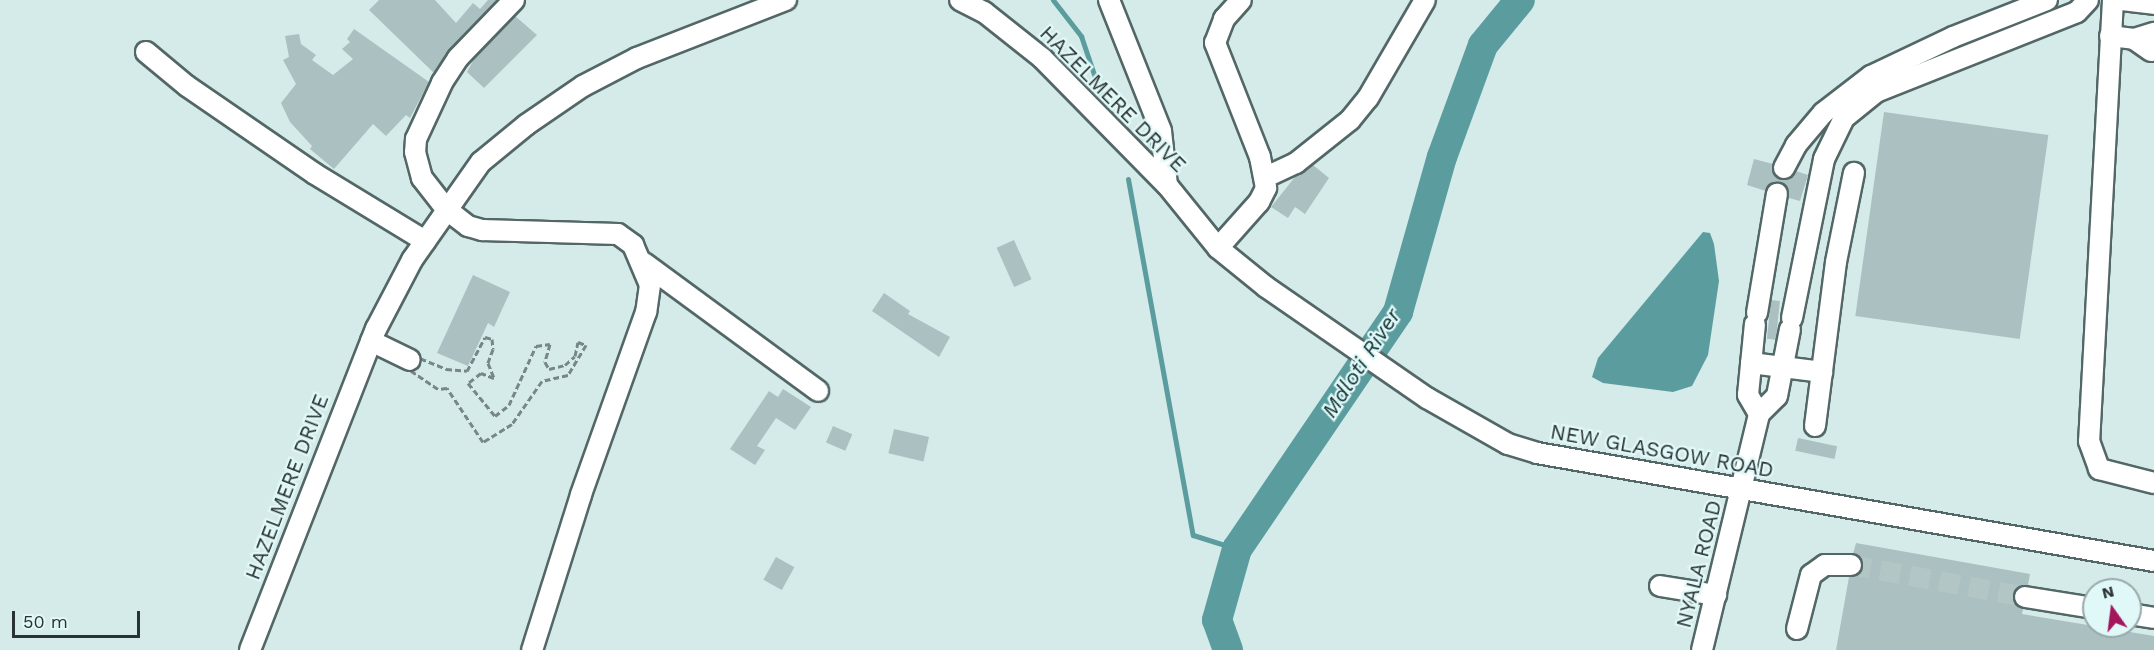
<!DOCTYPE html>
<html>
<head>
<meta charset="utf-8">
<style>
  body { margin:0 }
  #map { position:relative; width:2154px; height:650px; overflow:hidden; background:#d4ebea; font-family:"Work Sans",sans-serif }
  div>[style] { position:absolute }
  .water>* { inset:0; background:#5b9d9e }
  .stream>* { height:5px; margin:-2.5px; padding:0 2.5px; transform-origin:2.5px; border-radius:2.5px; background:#5b9d9e }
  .river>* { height:30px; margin:-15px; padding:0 15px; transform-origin:15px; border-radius:15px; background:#5b9d9e }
  .building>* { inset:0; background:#abc1c1; transform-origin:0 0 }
  .minor-tunnel>* { height:20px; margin-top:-10px; transform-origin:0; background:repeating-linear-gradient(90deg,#b2c6c5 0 20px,transparent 0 30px) }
  .path>* { height:3px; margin-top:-1.5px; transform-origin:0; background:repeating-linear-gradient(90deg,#778686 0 6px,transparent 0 9px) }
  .roads { filter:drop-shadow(2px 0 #536767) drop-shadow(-2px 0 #536767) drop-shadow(0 2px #536767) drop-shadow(0 -2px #536767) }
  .minor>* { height:20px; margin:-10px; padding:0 10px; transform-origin:10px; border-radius:10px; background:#fff }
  span { translate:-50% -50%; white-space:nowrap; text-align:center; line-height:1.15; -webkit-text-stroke:4.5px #e1f8f8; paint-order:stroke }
  .street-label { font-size:21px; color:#2a3333 }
  .water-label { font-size:22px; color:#123434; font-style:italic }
  .north { position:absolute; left:2082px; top:578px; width:60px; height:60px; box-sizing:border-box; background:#e1f8f8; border:2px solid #98a9a9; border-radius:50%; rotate:346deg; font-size:16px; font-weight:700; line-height:24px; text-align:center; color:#2a3333 }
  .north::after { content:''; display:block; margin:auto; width:21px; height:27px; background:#a4165c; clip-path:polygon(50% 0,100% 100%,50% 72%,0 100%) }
  .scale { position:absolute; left:12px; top:611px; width:128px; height:27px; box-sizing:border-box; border:3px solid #2a3333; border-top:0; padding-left:8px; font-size:18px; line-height:21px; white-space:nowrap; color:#2a3333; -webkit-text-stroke:4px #e1f8f8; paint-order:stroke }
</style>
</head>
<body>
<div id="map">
  <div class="water">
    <i style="clip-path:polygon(1703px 232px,1710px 233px,1714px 244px,1719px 281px,1708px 355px,1692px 386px,1673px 392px,1603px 383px,1592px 377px,1598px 358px)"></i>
  </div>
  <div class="stream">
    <i style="left:1053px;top:0;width:46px;rotate:52.1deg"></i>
    <i style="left:1081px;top:36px;width:62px;rotate:71.3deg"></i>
    <i style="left:1128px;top:179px;width:362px;rotate:79.7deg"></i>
    <i style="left:1193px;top:535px;width:46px;rotate:17.7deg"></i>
  </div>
  <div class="river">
    <i style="left:1228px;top:650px;width:32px;rotate:-110deg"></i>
    <i style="left:1217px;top:620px;width:74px;rotate:-74.3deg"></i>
    <i style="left:1237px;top:549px;width:287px;rotate:-55.8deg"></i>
    <i style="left:1398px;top:312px;width:161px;rotate:-74.2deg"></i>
    <i style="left:1442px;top:157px;width:119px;rotate:-69.9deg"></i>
    <i style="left:1483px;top:45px;width:58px;rotate:-50.6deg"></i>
  </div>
  <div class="building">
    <i style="clip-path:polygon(379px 0,435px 0,456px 23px,473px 3px,480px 9px,488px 0,497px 0,449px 50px,434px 73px,369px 10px)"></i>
    <i style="clip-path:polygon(515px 16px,537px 35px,484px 88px,467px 72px,475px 57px)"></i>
    <i style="clip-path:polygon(354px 29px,429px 82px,410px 118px,406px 115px,386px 136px,373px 124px,334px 169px,310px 149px,312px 146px,290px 122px,281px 103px,296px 84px,283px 60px,289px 57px,285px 36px,299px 34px,301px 44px,316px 55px,312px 60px,333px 75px,353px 59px,342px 49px,350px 42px,347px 39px)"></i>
    <i style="left:1884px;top:112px;width:166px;height:206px;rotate:8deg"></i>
    <i style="clip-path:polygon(1754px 159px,1773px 164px,1774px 174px,1779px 179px,1790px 178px,1796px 171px,1808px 175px,1800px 201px,1789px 198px,1788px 189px,1780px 182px,1772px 183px,1766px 191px,1747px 185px)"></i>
    <i style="clip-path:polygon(1313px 165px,1329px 178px,1305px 214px,1295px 207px,1288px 218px,1271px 207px,1295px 177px)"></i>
    <i style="left:1014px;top:240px;width:43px;height:19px;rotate:66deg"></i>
    <i style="clip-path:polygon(473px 275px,510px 292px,494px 327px,488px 323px,468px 366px,437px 353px)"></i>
    <i style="clip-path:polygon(884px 293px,910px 311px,908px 314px,950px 337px,939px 357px,872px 311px)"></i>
    <i style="left:1771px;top:300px;width:9px;height:39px;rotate:6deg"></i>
    <i style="clip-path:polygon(783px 389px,811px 407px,795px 430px,776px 418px,757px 446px,765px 450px,755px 465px,730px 449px,769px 391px,778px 397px)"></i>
    <i style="left:833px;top:426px;width:21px;height:18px;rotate:23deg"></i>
    <i style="left:894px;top:429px;width:36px;height:25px;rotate:13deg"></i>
    <i style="left:1798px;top:438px;width:40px;height:13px;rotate:12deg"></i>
    <i style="clip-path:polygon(1856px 543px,2030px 574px,2028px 585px,2020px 586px,2013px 595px,2014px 602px,2023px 609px,2022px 614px,2154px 636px,2154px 650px,1836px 650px,1849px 577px,1857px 575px,1863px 566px,1853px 554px)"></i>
    <i style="left:776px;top:557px;width:21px;height:26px;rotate:29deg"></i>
  </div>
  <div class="minor-tunnel">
    <i style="left:1851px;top:565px;width:177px;rotate:10.4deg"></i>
  </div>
  <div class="path">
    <i style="left:485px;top:337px;width:7px;rotate:16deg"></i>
    <i style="left:492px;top:339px;width:10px;rotate:84deg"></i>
    <i style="left:493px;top:349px;width:15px;rotate:110deg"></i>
    <i style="left:488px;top:363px;width:16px;rotate:68deg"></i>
    <i style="left:494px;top:378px;width:14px;rotate:-159deg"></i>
    <i style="left:481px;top:373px;width:16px;rotate:142deg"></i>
    <i style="left:468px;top:383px;width:43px;rotate:50.7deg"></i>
    <i style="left:495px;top:416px;width:18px;rotate:-38deg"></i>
    <i style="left:509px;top:405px;width:65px;rotate:-65.4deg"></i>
    <i style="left:536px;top:346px;width:14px;rotate:-8deg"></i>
    <i style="left:550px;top:344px;width:19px;rotate:106deg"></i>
    <i style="left:545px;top:362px;width:8px;rotate:60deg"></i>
    <i style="left:549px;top:369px;width:16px;rotate:-14deg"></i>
    <i style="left:565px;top:365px;width:13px;rotate:-42deg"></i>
    <i style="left:575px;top:356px;width:14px;rotate:-78deg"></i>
    <i style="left:578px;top:342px;width:9px;rotate:21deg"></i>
    <i style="left:586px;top:345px;width:35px;rotate:121deg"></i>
    <i style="left:568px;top:375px;width:27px;rotate:167deg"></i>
    <i style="left:542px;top:381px;width:52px;rotate:124.9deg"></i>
    <i style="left:512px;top:424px;width:34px;rotate:148deg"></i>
    <i style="left:483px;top:442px;width:65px;rotate:-123.7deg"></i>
    <i style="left:447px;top:388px;width:9px;rotate:174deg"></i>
    <i style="left:438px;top:389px;width:37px;rotate:-146deg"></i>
    <i style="left:407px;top:368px;width:14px;rotate:-69deg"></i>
    <i style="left:412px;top:355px;width:37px;rotate:22deg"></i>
    <i style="left:446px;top:369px;width:21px;rotate:5deg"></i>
    <i style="left:467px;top:371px;width:38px;rotate:-62deg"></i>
  </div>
  <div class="roads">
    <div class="minor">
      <i style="left:514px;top:0;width:81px;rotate:134deg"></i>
      <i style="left:458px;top:58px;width:30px;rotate:123deg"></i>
      <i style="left:442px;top:83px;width:62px;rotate:114.9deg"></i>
      <i style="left:416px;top:139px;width:13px;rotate:94deg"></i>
      <i style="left:415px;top:152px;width:27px;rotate:75deg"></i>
      <i style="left:422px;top:178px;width:39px;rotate:52deg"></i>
      <i style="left:446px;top:209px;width:28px;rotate:38deg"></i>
      <i style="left:468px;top:226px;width:15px;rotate:16deg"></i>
      <i style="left:482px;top:230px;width:136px;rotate:1.7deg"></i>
      <i style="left:618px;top:234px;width:19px;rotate:36deg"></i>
      <i style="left:633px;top:245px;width:43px;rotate:67deg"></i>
      <i style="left:650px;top:285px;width:27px;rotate:98deg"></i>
      <i style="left:646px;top:312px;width:194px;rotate:109.6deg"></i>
      <i style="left:581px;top:495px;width:163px;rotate:107.5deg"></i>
      <i style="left:960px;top:0;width:27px;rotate:27deg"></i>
      <i style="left:984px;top:12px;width:74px;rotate:38.4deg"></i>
      <i style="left:1042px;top:58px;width:178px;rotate:45.5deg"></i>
      <i style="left:1167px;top:185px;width:81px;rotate:51deg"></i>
      <i style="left:1218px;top:248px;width:62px;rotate:39.1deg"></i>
      <i style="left:1266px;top:287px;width:196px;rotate:34.6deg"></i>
      <i style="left:1427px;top:398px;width:93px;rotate:29.6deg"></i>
      <i style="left:1508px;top:444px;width:30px;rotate:17deg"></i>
      <i style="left:1537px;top:453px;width:626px;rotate:9.93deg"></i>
      <i style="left:1109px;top:0;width:141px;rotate:68.3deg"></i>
      <i style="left:1161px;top:131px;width:54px;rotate:83.7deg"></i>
      <i style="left:2113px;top:0;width:442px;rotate:93.1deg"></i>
      <i style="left:2089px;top:441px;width:30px;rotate:70deg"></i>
      <i style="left:2099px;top:469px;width:57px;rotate:14.3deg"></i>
      <i style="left:2122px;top:0;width:32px;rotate:7deg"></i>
      <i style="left:2110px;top:36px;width:24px;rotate:7deg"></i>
      <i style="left:2134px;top:39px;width:21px;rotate:-17deg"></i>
      <i style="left:2134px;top:39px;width:21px;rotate:35deg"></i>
      <i style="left:146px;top:52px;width:53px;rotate:39.7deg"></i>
      <i style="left:187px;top:86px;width:155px;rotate:34.5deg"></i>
      <i style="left:315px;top:174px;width:129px;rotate:31.3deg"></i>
      <i style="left:1784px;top:168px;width:26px;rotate:-62deg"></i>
      <i style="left:1796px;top:145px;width:42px;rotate:-49.8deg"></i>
      <i style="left:1823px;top:113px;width:61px;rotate:-37.6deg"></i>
      <i style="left:1871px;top:76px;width:91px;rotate:-25.4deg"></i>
      <i style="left:1953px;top:37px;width:101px;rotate:-21.5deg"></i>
      <i style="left:1266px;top:177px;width:33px;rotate:-25deg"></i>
      <i style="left:1296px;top:163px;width:69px;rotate:-38.5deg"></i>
      <i style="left:1350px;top:120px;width:28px;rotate:-51deg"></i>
      <i style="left:1368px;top:98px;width:113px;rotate:-59.8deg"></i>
      <i style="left:1218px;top:248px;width:62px;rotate:-48.3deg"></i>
      <i style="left:1259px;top:202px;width:16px;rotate:-63deg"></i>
      <i style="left:1266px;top:188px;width:32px;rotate:-101deg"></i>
      <i style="left:1260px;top:157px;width:123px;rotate:-111.5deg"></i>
      <i style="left:1215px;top:43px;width:26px;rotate:-69deg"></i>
      <i style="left:1224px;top:19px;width:25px;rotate:-48deg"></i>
      <i style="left:644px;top:263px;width:216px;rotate:36.3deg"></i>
      <i style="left:1757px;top:313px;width:121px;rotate:-80.5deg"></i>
      <i style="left:1792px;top:318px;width:162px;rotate:-78.6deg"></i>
      <i style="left:1824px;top:159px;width:46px;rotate:-64deg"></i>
      <i style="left:1844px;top:118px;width:41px;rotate:-39.1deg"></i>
      <i style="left:1876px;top:92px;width:216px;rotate:-21.7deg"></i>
      <i style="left:2077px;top:12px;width:16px;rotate:-47deg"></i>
      <i style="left:371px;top:341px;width:43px;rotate:26deg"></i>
      <i style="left:1751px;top:363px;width:72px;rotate:7.2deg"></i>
      <i style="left:1759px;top:414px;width:25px;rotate:-45deg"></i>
      <i style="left:1777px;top:396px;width:68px;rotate:-79deg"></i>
      <i style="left:1815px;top:426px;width:165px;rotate:-82.7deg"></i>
      <i style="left:1836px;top:262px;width:91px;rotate:-78.6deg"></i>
      <i style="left:1660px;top:586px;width:57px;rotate:9.1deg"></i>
      <i style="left:2025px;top:597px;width:70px;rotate:9.1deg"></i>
      <i style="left:2130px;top:614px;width:24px;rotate:9deg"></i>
      <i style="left:1797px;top:629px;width:56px;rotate:-75.5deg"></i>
      <i style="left:1811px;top:575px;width:17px;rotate:-36deg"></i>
      <i style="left:1825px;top:565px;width:26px"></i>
      <i style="left:250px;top:650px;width:345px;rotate:-68.6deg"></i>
      <i style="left:376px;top:329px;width:78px;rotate:-62.4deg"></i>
      <i style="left:412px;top:260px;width:120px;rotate:-54.9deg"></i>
      <i style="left:481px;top:162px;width:58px;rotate:-39.4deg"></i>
      <i style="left:526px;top:125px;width:69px;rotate:-34.4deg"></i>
      <i style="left:583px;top:86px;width:61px;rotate:-27.4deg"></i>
      <i style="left:637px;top:58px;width:160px;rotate:-21.3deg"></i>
      <i style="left:1702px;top:650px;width:243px;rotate:-76.4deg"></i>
      <i style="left:1759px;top:414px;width:22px;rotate:-120deg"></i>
      <i style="left:1748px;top:395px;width:71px;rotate:-84.4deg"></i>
    </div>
  </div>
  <div class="street-label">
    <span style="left:1113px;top:99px;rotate:45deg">HAZELMERE DRIVE</span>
    <span style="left:1662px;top:451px;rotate:10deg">NEW GLASGOW ROAD</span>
    <span style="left:287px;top:487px;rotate:-69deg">HAZELMERE DRIVE</span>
    <span style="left:1699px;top:564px;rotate:-76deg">NYALA ROAD</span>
  </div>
  <div class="water-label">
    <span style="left:1361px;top:363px;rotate:-57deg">Mdloti River</span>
  </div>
  <div class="north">N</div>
  <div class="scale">50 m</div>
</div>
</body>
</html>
